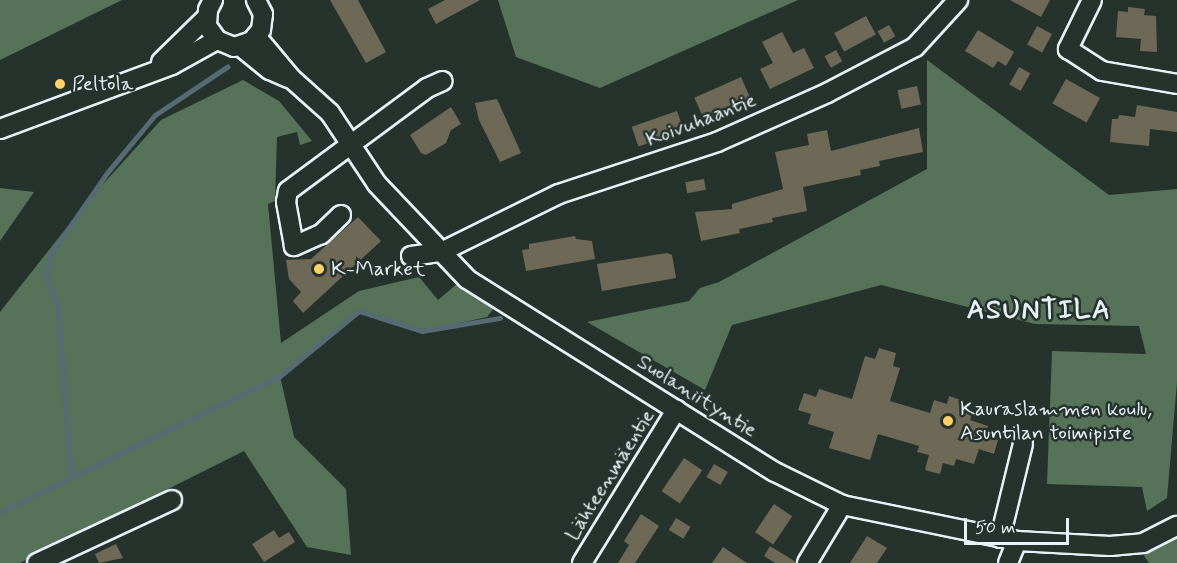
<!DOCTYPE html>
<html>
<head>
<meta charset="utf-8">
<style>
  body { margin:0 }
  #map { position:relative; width:1177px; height:563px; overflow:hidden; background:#26332d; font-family:Mynerve,sans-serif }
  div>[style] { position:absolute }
  .green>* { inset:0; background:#567259 }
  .stream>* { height:4.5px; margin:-2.25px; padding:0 2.25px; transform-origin:2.25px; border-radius:2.25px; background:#566b74 }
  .building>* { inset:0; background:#6e6957; transform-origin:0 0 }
  .roads { filter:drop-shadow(2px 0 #e8f1f8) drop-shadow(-2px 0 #e8f1f8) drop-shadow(0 2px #e8f1f8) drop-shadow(0 -2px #e8f1f8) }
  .minor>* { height:18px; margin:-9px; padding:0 9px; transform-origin:9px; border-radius:9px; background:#26332d }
  .dots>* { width:16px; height:16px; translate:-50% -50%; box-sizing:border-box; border:3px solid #26332d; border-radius:50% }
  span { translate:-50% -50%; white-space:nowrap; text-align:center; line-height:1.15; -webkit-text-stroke:5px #26332d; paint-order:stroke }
  .poi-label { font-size:21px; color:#e8f1f8 }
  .left { translate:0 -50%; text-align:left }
  .street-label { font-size:21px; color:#e8f1f8 }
  .district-label { font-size:27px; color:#e8f1f8; font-weight:700; letter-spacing:1.5px }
  .scale { position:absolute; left:964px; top:518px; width:105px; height:27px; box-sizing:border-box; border:3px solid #e8f1f8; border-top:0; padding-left:8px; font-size:18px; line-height:21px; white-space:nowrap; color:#e8f1f8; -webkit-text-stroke:4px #26332d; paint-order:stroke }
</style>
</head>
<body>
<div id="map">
  <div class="green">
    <i style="clip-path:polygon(0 0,122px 0,0 60px)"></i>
    <i style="clip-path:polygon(498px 0,798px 0,600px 88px,516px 57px)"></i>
    <i style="clip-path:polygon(927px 60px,1109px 195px,1177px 189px,1177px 382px,1167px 498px,1147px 511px,1142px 487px,1047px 484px,1052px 351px,1146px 354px,1139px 326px,1035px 324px,881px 285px,732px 325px,705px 390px,587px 322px,689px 301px,700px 288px,719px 282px,927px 169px)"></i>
    <i style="clip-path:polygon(243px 80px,279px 101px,312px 141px,300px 145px,297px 132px,277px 137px,275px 201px,268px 204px,281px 343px,359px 291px,419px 277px,438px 300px,458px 283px,494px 308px,487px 317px,422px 331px,359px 311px,280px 376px,294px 437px,346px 489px,351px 555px,307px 547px,244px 451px,20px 563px,0 563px,0 312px,86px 203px,161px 120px)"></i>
    <i style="clip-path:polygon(0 188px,34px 192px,0 241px)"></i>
    <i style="clip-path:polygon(1177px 535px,1177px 563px,1149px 563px,1143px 554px)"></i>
  </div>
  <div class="stream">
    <i style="left:71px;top:478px;width:170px;rotate:-94.4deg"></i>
    <i style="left:58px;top:308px;width:33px;rotate:-111deg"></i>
    <i style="left:46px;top:277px;width:22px;rotate:-80deg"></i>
    <i style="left:50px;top:255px;width:100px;rotate:-55.2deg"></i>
    <i style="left:107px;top:173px;width:75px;rotate:-50.4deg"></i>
    <i style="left:155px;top:115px;width:87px;rotate:-33.7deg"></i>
    <i style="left:0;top:512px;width:311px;rotate:-25.9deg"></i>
    <i style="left:280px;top:376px;width:102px;rotate:-39.4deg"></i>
    <i style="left:359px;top:311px;width:66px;rotate:17.6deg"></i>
    <i style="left:422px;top:331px;width:79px;rotate:-9.5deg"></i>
  </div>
  <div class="building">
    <i style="clip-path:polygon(330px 0,358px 0,386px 52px,366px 63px)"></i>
    <i style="clip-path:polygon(445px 0,480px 0,436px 24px,428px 9px)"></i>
    <i style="clip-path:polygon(1010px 0,1050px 0,1041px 17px)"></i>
    <i style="clip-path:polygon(1128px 7px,1145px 9px,1144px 15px,1156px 16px,1157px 52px,1140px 51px,1141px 39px,1116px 37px,1118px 11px,1128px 12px)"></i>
    <i style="left:866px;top:16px;width:21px;height:36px;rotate:62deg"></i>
    <i style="left:889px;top:25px;width:13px;height:13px;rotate:61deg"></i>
    <i style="left:1037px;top:26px;width:17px;height:21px;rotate:28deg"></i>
    <i style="clip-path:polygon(978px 30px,1014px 52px,1006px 66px,998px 61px,993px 68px,965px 51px)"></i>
    <i style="clip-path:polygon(782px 32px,793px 53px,804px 48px,814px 68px,770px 89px,760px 69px,773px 63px,762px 42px)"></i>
    <i style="left:836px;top:50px;width:13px;height:13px;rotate:61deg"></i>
    <i style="left:1019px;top:67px;width:13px;height:20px;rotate:29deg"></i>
    <i style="left:741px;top:77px;width:24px;height:51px;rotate:66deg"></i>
    <i style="left:1066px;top:79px;width:39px;height:28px;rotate:29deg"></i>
    <i style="left:917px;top:86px;width:19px;height:20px;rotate:78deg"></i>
    <i style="clip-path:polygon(497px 99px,521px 153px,500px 162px,479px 120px,475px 103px)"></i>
    <i style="clip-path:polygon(1137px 105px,1177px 112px,1177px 132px,1150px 129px,1149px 146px,1110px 142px,1112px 119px,1118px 119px,1119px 115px,1135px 117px)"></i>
    <i style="clip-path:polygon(451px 107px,461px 124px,451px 130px,446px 143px,426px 155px,421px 153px,410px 135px)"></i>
    <i style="left:677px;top:111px;width:21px;height:48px;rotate:71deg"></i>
    <i style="clip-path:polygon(919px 128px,923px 152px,879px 161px,880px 166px,860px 170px,861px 175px,803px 187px,807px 211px,772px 218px,773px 222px,739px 229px,740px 233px,701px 241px,695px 212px,732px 209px,732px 204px,783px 189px,775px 152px,809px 145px,807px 134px,827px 130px,831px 151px)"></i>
    <i style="left:704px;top:179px;width:11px;height:19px;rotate:80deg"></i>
    <i style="clip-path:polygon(358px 217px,381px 241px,303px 313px,293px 301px,301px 292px,289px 279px,286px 260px,311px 259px)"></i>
    <i style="clip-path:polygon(575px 236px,576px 239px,592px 241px,595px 259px,526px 271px,522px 250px,529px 249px,529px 244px)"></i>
    <i style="clip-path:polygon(667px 253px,672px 255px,676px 278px,602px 291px,597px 264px)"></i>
    <i style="clip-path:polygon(879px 348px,896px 353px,893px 366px,900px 368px,890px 401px,930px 413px,934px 400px,947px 404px,949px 396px,964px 401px,961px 411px,972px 415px,970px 420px,988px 426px,984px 436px,998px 440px,994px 454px,979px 449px,974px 464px,956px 459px,954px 466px,943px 463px,940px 474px,925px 470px,929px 455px,917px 452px,919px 446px,878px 434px,870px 460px,829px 448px,834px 432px,808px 424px,811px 414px,798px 410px,804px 393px,816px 397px,819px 389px,852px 399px,865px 356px,875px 359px)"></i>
    <i style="left:684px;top:458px;width:22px;height:40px;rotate:34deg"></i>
    <i style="left:714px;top:464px;width:16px;height:15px;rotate:30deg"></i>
    <i style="left:774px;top:504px;width:22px;height:34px;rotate:34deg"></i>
    <i style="clip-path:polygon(641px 514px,659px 526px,635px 563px,618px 563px,629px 545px,624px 541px)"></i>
    <i style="left:676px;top:518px;width:17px;height:14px;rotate:31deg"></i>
    <i style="clip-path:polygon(274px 530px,279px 538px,289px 532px,295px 542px,264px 562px,252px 544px)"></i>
    <i style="clip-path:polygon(867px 536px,887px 548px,877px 563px,850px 563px)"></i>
    <i style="clip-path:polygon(116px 544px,123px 558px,99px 563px,95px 554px)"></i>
    <i style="clip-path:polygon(770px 546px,796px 562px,796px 563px,775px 563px,764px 556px)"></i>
    <i style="clip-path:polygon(723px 547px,747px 563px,712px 563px)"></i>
  </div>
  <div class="roads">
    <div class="minor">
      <i style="left:213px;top:0;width:11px;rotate:117deg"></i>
      <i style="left:208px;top:10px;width:16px;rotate:94deg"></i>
      <i style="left:207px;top:26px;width:17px;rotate:54deg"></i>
      <i style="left:217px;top:40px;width:18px;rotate:22deg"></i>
      <i style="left:234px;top:47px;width:19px;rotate:-18deg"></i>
      <i style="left:252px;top:41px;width:14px;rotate:-51deg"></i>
      <i style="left:261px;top:30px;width:16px;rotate:-83deg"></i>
      <i style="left:263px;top:14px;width:16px;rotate:-117deg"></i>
      <i style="left:1092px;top:0;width:55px;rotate:116.1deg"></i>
      <i style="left:1068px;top:49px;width:40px;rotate:32.9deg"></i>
      <i style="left:1102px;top:71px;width:76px;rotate:9.8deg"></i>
      <i style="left:256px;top:36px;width:56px;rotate:50.1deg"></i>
      <i style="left:292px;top:79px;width:51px;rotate:41.8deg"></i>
      <i style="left:330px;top:113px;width:85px;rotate:56.5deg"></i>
      <i style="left:377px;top:184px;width:131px;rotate:46.5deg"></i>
      <i style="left:467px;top:279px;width:363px;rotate:32.1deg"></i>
      <i style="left:775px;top:472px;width:75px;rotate:26.2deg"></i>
      <i style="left:842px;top:505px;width:179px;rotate:11.6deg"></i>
      <i style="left:1017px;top:541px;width:93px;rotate:3.1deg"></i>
      <i style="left:1110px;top:546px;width:33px;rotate:-5deg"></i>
      <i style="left:1143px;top:543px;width:38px;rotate:-27deg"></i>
      <i style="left:240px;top:46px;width:38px;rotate:39deg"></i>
      <i style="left:270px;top:70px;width:20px;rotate:24deg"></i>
      <i style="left:161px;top:62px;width:63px;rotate:-44.4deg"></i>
      <i style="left:0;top:129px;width:184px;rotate:-20.4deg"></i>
      <i style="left:172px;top:65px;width:51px;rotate:-29.1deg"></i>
      <i style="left:341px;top:215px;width:28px;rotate:136deg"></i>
      <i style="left:321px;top:234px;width:30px;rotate:156deg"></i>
      <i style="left:294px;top:246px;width:45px;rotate:-100.3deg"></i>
      <i style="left:286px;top:202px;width:11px;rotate:-80deg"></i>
      <i style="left:288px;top:191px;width:173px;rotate:-36.5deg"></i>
      <i style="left:427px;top:88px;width:17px;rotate:-24deg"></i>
      <i style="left:411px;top:256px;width:30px;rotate:-8deg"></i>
      <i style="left:441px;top:252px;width:131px;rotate:-26.2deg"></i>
      <i style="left:559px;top:194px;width:166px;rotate:-18.2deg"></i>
      <i style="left:717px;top:142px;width:120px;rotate:-24deg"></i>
      <i style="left:827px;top:93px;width:99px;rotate:-27.6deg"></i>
      <i style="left:915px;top:47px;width:64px;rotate:-47.5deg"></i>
      <i style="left:1000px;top:538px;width:97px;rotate:-76.3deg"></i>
      <i style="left:37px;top:563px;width:149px;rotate:-25deg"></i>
      <i style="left:582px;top:563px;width:180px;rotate:-58.4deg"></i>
      <i style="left:807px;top:563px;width:68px;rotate:-58.9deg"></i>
      <i style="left:1008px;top:563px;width:24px;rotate:-68deg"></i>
    </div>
  </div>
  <div class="dots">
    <i style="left:60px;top:84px;background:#ffd166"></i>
    <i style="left:319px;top:269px;background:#ffd166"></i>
    <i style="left:948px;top:421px;background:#ffd166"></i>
  </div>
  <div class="poi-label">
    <span class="left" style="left:72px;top:84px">Peltola</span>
    <span class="left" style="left:331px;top:269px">K-Market</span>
    <span class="left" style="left:960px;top:421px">Kauraslammen koulu,<br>Asuntilan toimipiste</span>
  </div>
  <div class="street-label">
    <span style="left:701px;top:120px;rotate:-21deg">Koivuhaantie</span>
    <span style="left:697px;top:396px;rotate:32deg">Suolaniityntie</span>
    <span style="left:610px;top:475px;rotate:-58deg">Lähteenmäentie</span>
  </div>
  <div class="district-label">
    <span style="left:1039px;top:311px">ASUNTILA</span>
  </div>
  <div class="scale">50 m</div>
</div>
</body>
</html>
